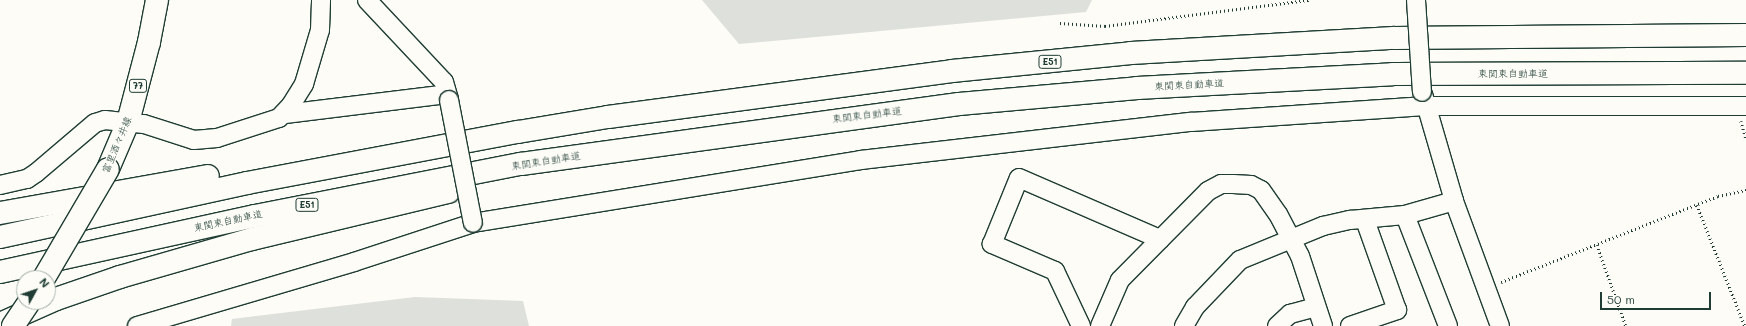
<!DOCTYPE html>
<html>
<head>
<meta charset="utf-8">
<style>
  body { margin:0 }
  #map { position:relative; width:1746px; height:326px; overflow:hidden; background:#fdfcf7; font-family:Mali,"Klee One",sans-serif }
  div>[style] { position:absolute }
  .green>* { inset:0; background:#dde0db }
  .path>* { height:2.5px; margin-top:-1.25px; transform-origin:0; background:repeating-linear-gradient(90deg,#1f3d34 0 1px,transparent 0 4px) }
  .roads { filter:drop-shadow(1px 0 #1f3d34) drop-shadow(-1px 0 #1f3d34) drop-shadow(0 1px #1f3d34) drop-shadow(0 -1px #1f3d34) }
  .minor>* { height:18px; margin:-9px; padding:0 9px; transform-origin:9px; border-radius:9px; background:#fdfcf7 }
  .major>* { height:22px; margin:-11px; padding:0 11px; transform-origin:11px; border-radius:11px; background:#fdfcf7 }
  .highway>* { height:22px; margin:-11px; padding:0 11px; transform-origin:11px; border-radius:11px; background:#fdfcf7 }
  .bridges { filter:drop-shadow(1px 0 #1f3d34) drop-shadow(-1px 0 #1f3d34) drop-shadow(0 1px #1f3d34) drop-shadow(0 -1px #1f3d34) }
  .minor-bridge>* { height:18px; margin:-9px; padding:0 9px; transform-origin:9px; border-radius:9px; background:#fdfcf7 }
  .major-bridge>* { height:22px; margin:-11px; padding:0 11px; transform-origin:11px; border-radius:11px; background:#fdfcf7 }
  span { translate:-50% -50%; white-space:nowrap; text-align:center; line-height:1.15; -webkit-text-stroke:3px #fdfcf7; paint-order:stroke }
  .shield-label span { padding:1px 3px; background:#fdfcf7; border:1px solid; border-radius:3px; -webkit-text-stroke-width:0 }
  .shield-label { font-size:9px; color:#1f3d34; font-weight:700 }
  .street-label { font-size:10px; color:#1f3d34 }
  .north { position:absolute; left:16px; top:270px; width:40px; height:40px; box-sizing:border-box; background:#fdfcf7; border:1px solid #a4b0a9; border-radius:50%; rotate:50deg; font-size:11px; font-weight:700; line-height:16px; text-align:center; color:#1f3d34 }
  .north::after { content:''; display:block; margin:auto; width:14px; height:18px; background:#1f3d34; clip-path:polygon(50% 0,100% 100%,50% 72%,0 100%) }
  .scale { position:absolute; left:1600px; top:292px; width:111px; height:18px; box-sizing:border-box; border:2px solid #1f3d34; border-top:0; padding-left:5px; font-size:12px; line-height:14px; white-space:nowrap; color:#1f3d34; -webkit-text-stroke:3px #fdfcf7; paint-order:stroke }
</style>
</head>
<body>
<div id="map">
  <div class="green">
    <i style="clip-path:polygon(702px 0,1092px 0,1086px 12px,739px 44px)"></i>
    <i style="clip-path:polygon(415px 297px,523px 301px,529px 326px,231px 326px,232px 319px)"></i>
  </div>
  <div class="path">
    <i style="left:1060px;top:23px;width:45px;rotate:3.8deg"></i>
    <i style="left:1105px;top:26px;width:206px;rotate:-7.3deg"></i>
    <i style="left:1741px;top:121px;width:18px;rotate:74deg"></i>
    <i style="left:1697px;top:205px;width:130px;rotate:68.4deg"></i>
    <i style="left:1597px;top:245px;width:86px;rotate:70.3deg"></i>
    <i style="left:1501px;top:282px;width:233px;rotate:-21.6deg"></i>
    <i style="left:1718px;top:196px;width:29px;rotate:-12deg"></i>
  </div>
  <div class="roads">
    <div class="minor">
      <i style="left:367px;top:0;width:112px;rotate:46.8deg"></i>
      <i style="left:444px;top:82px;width:19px;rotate:74deg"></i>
      <i style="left:1423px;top:94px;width:111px;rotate:73.8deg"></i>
      <i style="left:1454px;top:201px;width:133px;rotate:69.8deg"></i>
      <i style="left:285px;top:114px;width:163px;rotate:-7deg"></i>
      <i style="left:0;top:185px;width:28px;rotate:-13deg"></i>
      <i style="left:27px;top:179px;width:11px;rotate:-34deg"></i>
      <i style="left:36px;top:173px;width:77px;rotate:-40.3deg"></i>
      <i style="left:95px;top:123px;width:10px;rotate:-17deg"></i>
      <i style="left:105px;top:120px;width:39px;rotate:6deg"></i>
      <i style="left:144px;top:124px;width:52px;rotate:17.7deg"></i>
      <i style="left:194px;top:140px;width:23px;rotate:-5deg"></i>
      <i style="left:217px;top:138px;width:65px;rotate:-17.9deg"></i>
      <i style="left:279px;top:118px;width:18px;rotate:-47deg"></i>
      <i style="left:291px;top:105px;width:25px;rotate:-58deg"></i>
      <i style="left:304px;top:84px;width:56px;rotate:-73.5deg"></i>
      <i style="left:320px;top:30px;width:30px;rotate:-88deg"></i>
      <i style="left:1405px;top:215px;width:119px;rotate:68.8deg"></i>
      <i style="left:137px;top:326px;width:226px;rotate:-16.4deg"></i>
      <i style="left:354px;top:262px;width:125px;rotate:-18.1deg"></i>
      <i style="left:473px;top:223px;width:393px;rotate:-9.2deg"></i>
      <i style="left:861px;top:160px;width:332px;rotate:-6.6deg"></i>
      <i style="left:1191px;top:122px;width:235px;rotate:-3.9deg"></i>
      <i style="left:1425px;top:106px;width:321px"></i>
      <i style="left:1081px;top:326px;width:61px;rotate:-115.3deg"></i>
      <i style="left:1055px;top:271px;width:69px;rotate:-156.8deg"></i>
      <i style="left:992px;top:244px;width:71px;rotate:-67.8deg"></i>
      <i style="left:1019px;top:178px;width:154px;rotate:23.4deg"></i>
      <i style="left:1100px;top:326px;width:50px;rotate:-66.5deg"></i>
      <i style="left:1120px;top:280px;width:125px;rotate:-45.3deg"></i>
      <i style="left:1208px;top:191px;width:15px;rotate:-28deg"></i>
      <i style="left:1221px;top:184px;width:12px"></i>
      <i style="left:1233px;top:184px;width:18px;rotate:3deg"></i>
      <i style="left:1251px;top:185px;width:11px;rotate:27deg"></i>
      <i style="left:1261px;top:190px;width:29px;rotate:55deg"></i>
      <i style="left:1278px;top:214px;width:47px;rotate:62.4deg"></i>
      <i style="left:1300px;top:256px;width:74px;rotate:71.8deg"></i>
      <i style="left:1184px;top:326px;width:22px;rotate:-60deg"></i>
      <i style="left:1195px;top:307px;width:65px;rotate:-46.2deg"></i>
      <i style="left:1240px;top:260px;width:90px;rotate:-22.3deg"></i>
      <i style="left:1323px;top:226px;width:28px;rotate:-13deg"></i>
      <i style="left:1350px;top:220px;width:55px;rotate:-5.2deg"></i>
      <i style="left:1405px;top:215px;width:51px;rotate:-15.9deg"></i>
      <i style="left:1277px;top:326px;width:18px;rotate:-43deg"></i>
      <i style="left:1290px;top:314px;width:27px;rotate:-15deg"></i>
      <i style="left:1350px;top:326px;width:50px;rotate:-18.8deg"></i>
      <i style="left:1397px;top:310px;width:96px;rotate:-109.6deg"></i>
    </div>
    <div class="major">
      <i style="left:108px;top:169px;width:51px;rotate:-66.9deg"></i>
      <i style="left:128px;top:122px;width:83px;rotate:-75.3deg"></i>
      <i style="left:149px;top:42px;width:43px;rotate:-79.2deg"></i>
    </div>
    <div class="highway">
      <i style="left:0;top:213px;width:211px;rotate:-10.1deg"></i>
      <i style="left:0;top:237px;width:253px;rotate:-12.3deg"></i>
      <i style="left:247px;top:183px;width:276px;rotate:-10.7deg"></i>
      <i style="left:518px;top:132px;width:91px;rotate:-9.5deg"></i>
      <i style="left:608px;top:117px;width:347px;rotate:-7.6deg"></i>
      <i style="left:952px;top:71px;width:180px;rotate:-5.7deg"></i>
      <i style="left:1131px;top:53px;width:263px;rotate:-3.3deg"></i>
      <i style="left:1394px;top:38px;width:352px;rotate:-0.5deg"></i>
      <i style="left:0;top:272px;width:261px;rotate:-12.4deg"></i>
      <i style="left:255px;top:216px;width:271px;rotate:-11.1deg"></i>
      <i style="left:521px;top:164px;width:442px;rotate:-7.8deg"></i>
      <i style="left:959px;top:104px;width:179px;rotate:-5.1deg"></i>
      <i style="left:1137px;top:88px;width:256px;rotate:-3.1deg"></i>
      <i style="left:1393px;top:74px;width:353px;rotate:-0.2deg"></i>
      <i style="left:0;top:324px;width:61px;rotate:-24.1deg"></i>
      <i style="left:56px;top:299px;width:68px;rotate:-19deg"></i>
      <i style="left:120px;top:277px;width:137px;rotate:-16.1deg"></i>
      <i style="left:252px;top:239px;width:202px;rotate:-13.5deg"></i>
    </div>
  </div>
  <div class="bridges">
    <div class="minor-bridge">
      <i style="left:1416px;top:0;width:92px;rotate:86.3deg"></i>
      <i style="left:449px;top:100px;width:125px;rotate:79deg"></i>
    </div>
    <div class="major-bridge">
      <i style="left:44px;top:278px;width:126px;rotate:-59.6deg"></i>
      <i style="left:13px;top:326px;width:29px;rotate:-56deg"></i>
    </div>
  </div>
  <div class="shield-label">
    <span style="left:1050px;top:62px">E51</span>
    <span style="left:138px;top:86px">77</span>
    <span style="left:307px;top:205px">E51</span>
  </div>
  <div class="street-label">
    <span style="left:1513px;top:74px">東関東自動車道</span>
    <span style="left:1189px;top:85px;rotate:-3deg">東関東自動車道</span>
    <span style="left:867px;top:115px;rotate:-7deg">東関東自動車道</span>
    <span style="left:117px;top:145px;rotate:-67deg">富里酒々井線</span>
    <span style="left:546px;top:161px;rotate:-9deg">東関東自動車道</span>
    <span style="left:228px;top:221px;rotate:-12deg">東関東自動車道</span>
  </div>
  <div class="north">N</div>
  <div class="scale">50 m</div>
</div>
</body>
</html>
